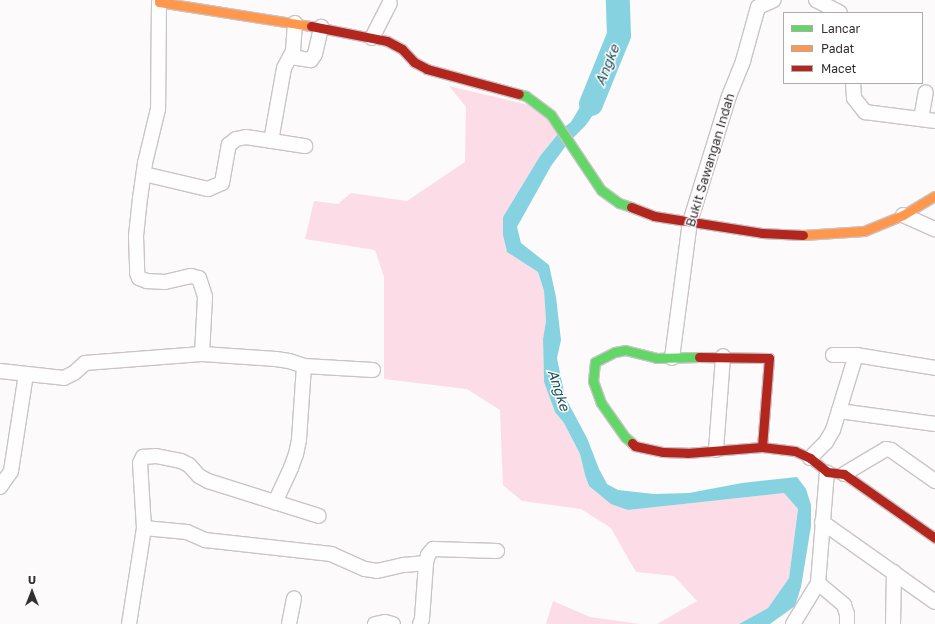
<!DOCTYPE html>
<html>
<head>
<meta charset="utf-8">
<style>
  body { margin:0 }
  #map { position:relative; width:935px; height:624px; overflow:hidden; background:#fdfafb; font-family:"Golos Text",sans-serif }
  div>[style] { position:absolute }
  .green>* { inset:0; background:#fcdce6 }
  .water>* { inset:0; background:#87d2e0 }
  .river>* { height:24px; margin:-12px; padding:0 12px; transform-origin:12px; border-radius:12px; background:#87d2e0 }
  .roads { filter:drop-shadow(1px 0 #cac4c6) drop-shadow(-1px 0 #cac4c6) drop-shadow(0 1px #cac4c6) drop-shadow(0 -1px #cac4c6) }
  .street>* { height:14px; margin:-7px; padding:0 7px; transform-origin:7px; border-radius:7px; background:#fffefe }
  .fast>* { height:9px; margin:-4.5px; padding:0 4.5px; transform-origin:4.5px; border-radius:4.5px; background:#63d668 }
  .slow>* { height:9px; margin:-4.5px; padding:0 4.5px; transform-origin:4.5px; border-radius:4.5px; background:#ff974d }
  .jam>* { height:9px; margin:-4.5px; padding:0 4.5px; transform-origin:4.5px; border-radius:4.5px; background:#b3261e }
  span { translate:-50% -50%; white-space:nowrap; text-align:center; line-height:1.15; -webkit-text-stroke:3px #fff; paint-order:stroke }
  .street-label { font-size:13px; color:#362d30 }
  .water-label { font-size:14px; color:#1d4d56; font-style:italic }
  .legend { position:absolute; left:783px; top:12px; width:140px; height:72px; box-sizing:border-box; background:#fff; border:1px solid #afabac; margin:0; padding:5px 7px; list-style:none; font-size:12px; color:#362d30 }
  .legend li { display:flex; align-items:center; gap:8px; height:20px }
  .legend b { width:20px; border:1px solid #afabac }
  .north { position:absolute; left:12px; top:572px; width:40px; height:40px; -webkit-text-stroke:3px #fff; paint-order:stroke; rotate:0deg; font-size:11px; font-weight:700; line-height:16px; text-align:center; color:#362d30 }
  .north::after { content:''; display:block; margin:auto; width:14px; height:18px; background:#362d30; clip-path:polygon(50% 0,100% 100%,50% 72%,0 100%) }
</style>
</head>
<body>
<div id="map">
  <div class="green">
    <i style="clip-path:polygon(449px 86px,537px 107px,562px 129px,540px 156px,503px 217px,503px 235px,507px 252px,538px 272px,544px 291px,546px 321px,543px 339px,544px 382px,555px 412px,564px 423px,580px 454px,585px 475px,589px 486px,612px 504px,628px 510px,784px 493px,798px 509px,789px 578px,768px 608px,739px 624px,657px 624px,697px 601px,674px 576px,636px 572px,611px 528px,581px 509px,522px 501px,503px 485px,500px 410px,467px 389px,384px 379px,384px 277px,375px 250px,305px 239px,314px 201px,338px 204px,351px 193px,407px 201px,465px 162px,466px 107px)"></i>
    <i style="clip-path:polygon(553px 601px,590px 617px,640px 624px,546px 624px)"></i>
  </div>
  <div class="water">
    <i style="clip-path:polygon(601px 72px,609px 76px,597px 109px,586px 125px,568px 143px,551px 166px,517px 227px,521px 243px,549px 265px,556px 297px,561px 340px,557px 358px,565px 397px,587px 438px,599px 469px,607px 484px,618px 490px,654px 494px,689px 493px,742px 483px,797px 477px,806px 489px,811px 505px,811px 526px,801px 587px,795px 606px,770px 624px,739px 624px,768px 608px,789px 578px,798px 509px,784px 493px,628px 510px,611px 504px,589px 486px,585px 475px,580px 454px,564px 423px,555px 412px,544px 382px,543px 339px,546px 321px,544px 291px,538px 272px,507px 252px,503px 235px,503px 217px,540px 156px,562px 129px,571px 122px)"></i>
  </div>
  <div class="river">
    <i style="left:591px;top:104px;width:74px;rotate:-67.9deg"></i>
    <i style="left:619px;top:35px;width:35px;rotate:-92deg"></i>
  </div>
  <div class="roads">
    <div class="street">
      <i style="left:816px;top:0;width:27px;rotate:28deg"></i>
      <i style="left:159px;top:2px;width:107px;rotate:90.5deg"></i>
      <i style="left:158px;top:109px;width:56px;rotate:103.5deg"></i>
      <i style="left:145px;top:163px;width:35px;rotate:98deg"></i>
      <i style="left:140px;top:198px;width:38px;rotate:96deg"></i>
      <i style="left:136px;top:236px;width:37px;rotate:88deg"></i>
      <i style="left:137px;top:273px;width:5px;rotate:68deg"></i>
      <i style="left:139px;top:278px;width:9px;rotate:21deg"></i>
      <i style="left:147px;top:281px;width:18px;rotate:3deg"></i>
      <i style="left:165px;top:282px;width:27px;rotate:-13deg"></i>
      <i style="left:191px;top:276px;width:8px;rotate:14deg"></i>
      <i style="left:199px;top:278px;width:20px;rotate:72deg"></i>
      <i style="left:205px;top:297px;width:57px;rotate:93deg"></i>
      <i style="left:202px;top:354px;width:74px;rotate:3.9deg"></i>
      <i style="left:276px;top:359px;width:13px;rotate:9deg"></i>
      <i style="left:289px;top:361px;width:16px;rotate:18deg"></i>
      <i style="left:304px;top:366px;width:74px;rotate:93.9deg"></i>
      <i style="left:299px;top:440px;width:14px;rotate:102deg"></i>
      <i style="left:296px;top:454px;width:15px;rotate:110deg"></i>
      <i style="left:291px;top:468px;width:38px;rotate:115deg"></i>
      <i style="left:372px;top:38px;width:39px;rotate:-63deg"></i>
      <i style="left:291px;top:57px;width:20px;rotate:9deg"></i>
      <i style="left:311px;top:60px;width:7px;rotate:-56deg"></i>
      <i style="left:315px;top:54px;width:28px;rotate:-77deg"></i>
      <i style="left:853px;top:83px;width:15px;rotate:86deg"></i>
      <i style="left:854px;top:98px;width:18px;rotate:52deg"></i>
      <i style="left:865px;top:112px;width:71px;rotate:7.3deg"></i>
      <i style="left:921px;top:119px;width:27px;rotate:-80deg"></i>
      <i style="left:271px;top:141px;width:74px;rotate:-79.9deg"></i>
      <i style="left:284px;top:68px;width:19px;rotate:-62deg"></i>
      <i style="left:293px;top:51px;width:28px;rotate:-86deg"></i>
      <i style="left:144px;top:174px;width:66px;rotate:13.2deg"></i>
      <i style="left:208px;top:189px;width:15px;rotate:-23deg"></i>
      <i style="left:222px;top:183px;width:39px;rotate:-80deg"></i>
      <i style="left:229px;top:145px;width:9px;rotate:-41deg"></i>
      <i style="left:236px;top:139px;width:10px;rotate:-11deg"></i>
      <i style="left:246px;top:137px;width:60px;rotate:8.7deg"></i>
      <i style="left:903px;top:215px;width:35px;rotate:24deg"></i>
      <i style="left:833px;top:355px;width:23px"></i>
      <i style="left:856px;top:355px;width:80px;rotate:9.3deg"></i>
      <i style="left:672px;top:358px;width:137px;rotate:-82.5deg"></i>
      <i style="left:690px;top:222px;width:132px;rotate:-72.8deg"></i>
      <i style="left:729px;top:96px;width:38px;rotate:-68deg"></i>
      <i style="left:743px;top:61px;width:56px;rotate:-74.5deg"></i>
      <i style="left:758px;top:7px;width:17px;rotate:-24deg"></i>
      <i style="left:304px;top:366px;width:69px;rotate:3.3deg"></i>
      <i style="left:0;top:371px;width:64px;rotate:6.2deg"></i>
      <i style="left:64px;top:378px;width:11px;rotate:-27deg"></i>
      <i style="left:74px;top:373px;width:15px;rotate:-42deg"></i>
      <i style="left:85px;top:363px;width:117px;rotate:-4.4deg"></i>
      <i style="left:839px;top:411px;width:97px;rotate:7.7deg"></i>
      <i style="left:716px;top:450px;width:94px;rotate:-85.7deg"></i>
      <i style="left:810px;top:458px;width:23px;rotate:-45deg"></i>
      <i style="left:826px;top:442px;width:14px;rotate:-60deg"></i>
      <i style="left:833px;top:430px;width:78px;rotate:-73deg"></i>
      <i style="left:844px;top:474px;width:49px;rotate:-30.8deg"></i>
      <i style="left:886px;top:449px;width:5px;rotate:11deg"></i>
      <i style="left:891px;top:450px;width:54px;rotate:35.2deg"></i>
      <i style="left:0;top:487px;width:19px;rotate:-55deg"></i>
      <i style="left:11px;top:471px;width:98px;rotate:-81.2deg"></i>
      <i style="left:822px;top:522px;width:138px;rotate:35.3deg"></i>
      <i style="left:144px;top:528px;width:65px;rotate:-93.5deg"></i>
      <i style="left:140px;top:463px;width:7px;rotate:-63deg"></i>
      <i style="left:143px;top:457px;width:13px;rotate:-4deg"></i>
      <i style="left:156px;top:456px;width:25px;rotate:11deg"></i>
      <i style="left:181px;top:461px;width:9px;rotate:27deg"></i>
      <i style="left:189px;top:465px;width:15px;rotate:48deg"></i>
      <i style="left:199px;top:476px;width:10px;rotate:29deg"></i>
      <i style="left:208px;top:481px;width:116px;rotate:17.5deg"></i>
      <i style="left:818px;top:583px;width:34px;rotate:40deg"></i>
      <i style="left:844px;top:605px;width:9px;rotate:72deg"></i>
      <i style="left:847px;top:614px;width:10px;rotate:90deg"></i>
      <i style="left:129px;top:624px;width:97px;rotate:-81.1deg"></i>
      <i style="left:144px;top:528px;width:43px;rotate:5.3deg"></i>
      <i style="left:187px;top:532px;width:20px;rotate:24deg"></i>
      <i style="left:205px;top:540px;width:127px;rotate:6.3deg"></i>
      <i style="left:331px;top:554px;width:37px;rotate:24deg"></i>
      <i style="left:365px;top:569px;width:12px;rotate:9deg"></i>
      <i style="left:377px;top:571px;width:28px;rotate:-13deg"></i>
      <i style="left:404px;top:565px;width:22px;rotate:-5deg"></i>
      <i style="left:289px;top:624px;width:26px;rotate:-79deg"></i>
      <i style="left:375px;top:624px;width:10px;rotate:-11deg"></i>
      <i style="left:385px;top:622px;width:8px;rotate:14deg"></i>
      <i style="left:420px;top:624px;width:5px;rotate:-68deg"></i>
      <i style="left:422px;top:619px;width:56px;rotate:-85.9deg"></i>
      <i style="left:426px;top:563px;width:8px;rotate:-76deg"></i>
      <i style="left:428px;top:555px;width:8px;rotate:-50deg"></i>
      <i style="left:433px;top:549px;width:64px;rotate:1.8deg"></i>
      <i style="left:793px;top:624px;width:48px;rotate:-58.6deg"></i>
      <i style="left:818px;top:583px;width:111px;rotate:-85.4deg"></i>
      <i style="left:893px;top:624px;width:52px;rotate:-88.9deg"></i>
    </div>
    <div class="fast">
      <i style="left:519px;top:94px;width:7px;rotate:16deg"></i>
      <i style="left:526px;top:96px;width:31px;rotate:37deg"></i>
      <i style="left:551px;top:115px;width:90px;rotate:56.3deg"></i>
      <i style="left:601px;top:190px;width:22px;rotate:36deg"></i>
      <i style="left:619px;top:203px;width:13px;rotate:18deg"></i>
      <i style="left:632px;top:443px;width:9px;rotate:-139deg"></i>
      <i style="left:625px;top:437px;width:42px;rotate:-125.2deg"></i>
      <i style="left:601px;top:403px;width:23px;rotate:-110deg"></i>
      <i style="left:593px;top:381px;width:19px;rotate:-84deg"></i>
      <i style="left:595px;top:362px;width:22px;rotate:-27deg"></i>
      <i style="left:615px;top:352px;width:10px;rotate:-11deg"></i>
      <i style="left:625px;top:350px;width:32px;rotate:14deg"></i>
      <i style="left:656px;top:358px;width:43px;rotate:-1.3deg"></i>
    </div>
    <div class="slow">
      <i style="left:159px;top:0;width:2px;rotate:90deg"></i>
      <i style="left:159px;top:2px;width:154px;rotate:9deg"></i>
      <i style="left:803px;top:235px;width:61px;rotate:-3.8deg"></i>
      <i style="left:864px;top:231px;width:42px;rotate:-22.3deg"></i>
      <i style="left:903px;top:215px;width:37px;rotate:-31deg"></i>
    </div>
    <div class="jam">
      <i style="left:311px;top:26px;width:77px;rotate:11.2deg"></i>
      <i style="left:387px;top:41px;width:17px;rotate:28deg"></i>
      <i style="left:402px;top:49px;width:18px;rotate:47deg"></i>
      <i style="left:414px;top:62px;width:15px;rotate:28deg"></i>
      <i style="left:427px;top:69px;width:95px;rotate:15.2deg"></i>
      <i style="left:631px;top:207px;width:25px;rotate:21deg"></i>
      <i style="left:654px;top:216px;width:109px;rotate:8.9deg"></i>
      <i style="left:762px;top:233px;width:41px;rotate:2.8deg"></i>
      <i style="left:699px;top:357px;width:70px;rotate:0.8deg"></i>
      <i style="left:769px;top:358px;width:89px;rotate:94.5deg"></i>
      <i style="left:632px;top:443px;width:4px;rotate:45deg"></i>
      <i style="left:635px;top:446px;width:29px;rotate:12deg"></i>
      <i style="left:663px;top:452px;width:24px;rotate:2deg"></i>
      <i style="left:687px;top:453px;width:75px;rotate:-4.6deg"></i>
      <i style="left:762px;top:447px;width:33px;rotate:7deg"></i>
      <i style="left:795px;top:451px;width:17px;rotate:25deg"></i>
      <i style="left:810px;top:458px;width:22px;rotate:39deg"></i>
      <i style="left:827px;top:472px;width:17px;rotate:7deg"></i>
      <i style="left:844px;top:474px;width:111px;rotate:35.1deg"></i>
    </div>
  </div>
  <div class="street-label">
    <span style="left:710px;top:160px;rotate:-73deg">Bukit Sawangan Indah</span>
  </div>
  <div class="water-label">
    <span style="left:607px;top:65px;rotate:-68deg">Angke</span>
    <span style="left:559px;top:390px;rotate:72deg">Angke</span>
  </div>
  <ul class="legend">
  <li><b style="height:5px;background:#63d668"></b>Lancar</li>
  <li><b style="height:5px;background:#ff974d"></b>Padat</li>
  <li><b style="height:5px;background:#b3261e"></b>Macet</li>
  </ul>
  <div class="north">U</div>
</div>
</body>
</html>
